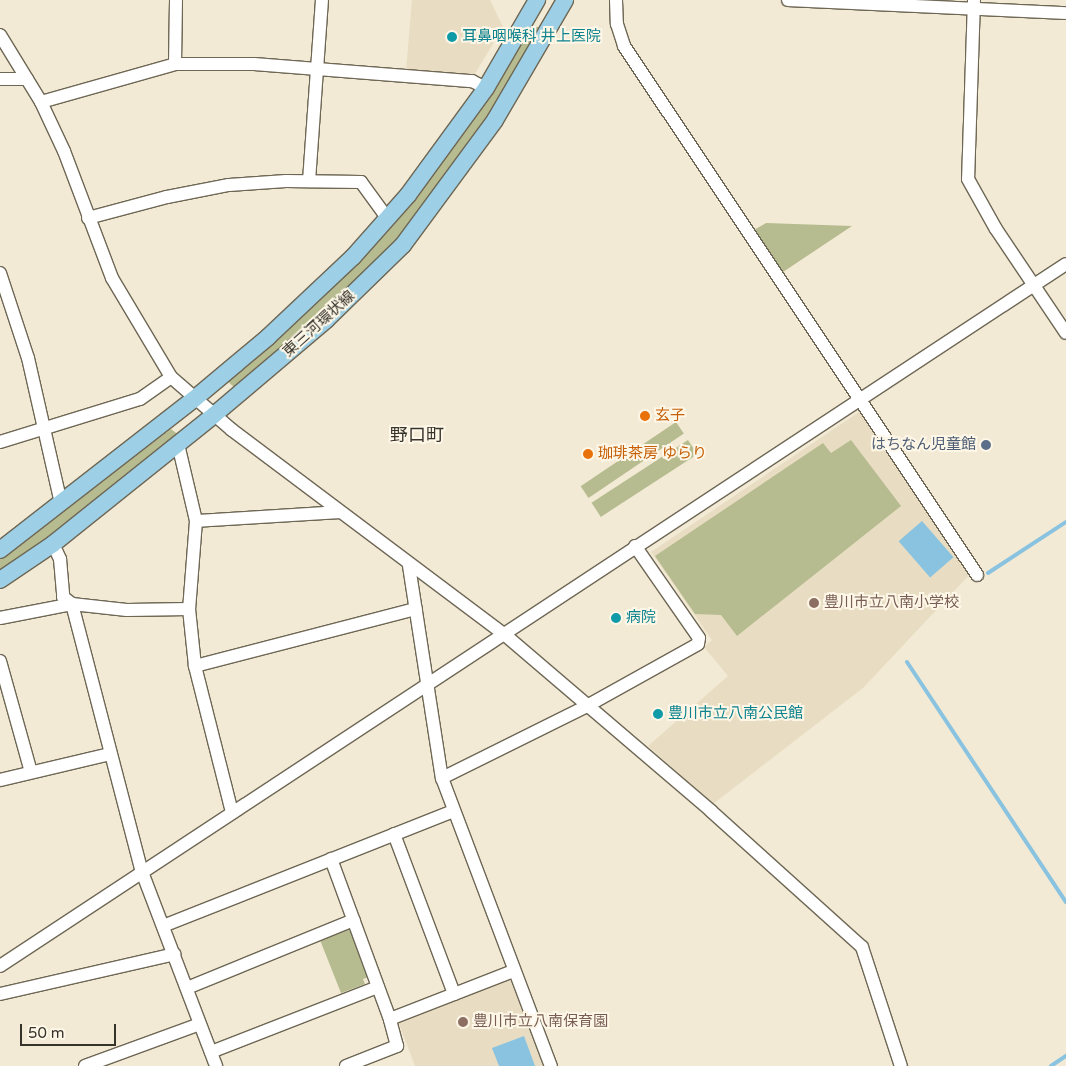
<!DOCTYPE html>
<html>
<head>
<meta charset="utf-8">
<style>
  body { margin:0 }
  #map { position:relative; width:1066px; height:1066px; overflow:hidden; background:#f2ead5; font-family:"Varela Round","Noto Sans JP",sans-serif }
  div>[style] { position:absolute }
  .built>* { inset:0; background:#e8ddc2 }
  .green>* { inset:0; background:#b6bc8f; transform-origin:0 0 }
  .water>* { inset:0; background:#89c3e0; transform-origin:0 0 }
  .stream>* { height:4px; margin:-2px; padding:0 2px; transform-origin:2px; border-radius:2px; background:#89c3e0 }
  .roads { filter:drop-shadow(1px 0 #6e6755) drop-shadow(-1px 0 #6e6755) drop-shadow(0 1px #6e6755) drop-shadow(0 -1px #6e6755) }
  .minor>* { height:12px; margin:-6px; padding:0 6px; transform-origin:6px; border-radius:6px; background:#fff }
  .major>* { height:16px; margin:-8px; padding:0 8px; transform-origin:8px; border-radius:8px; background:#9dd0e6 }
  .dots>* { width:14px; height:14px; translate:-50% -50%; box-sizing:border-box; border:2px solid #fef7e7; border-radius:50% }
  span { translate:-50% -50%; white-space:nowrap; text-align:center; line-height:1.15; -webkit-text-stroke:4px #fef7e7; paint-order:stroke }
  .culture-label { font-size:15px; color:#0d838f }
  .left { translate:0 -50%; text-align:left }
  .street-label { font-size:15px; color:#36332b }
  .food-label { font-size:15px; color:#c56008 }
  .service-label { font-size:15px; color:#4e5e75 }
  .right { translate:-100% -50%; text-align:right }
  .education-label { font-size:15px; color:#785e54 }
  .quarter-label { font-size:18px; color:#36332b }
  .scale { position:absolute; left:20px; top:1024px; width:96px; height:22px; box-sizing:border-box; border:2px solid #36332b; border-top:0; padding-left:6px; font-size:15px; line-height:18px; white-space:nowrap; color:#36332b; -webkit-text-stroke:4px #fef7e7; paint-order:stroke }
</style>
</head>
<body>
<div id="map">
  <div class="built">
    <i style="clip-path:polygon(412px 0,490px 0,503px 27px,473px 77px,406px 71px)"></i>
    <i style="clip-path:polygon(862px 410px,972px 572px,863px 688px,713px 804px,648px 746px,728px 676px,704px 647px,712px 640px,651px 552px)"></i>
    <i style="clip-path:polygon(509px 977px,545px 1066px,415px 1066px,398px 1021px)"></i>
  </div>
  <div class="green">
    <i style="clip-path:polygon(532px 26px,544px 28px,505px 96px,426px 208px,356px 286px,235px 388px,226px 380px,273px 340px,500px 80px)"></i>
    <i style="clip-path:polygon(766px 223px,852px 226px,780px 274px,752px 231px)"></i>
    <i style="left:676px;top:422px;width:14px;height:115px;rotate:56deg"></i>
    <i style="clip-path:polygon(171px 429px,180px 436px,0 575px,0 555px)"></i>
    <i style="left:688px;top:440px;width:17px;height:115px;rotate:57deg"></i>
    <i style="clip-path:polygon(851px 440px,901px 506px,737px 636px,721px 615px,695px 614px,655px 556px,823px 443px,831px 453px)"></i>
    <i style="clip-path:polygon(348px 930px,352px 931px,369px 977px,363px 979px,365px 984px,341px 993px,320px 940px)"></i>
  </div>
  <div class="water">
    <i style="left:922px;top:521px;width:48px;height:31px;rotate:49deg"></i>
    <i style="clip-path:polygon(524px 1036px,535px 1066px,499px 1066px,492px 1048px)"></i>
  </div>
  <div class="stream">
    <i style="left:988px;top:573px;width:93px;rotate:-33.2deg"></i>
    <i style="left:907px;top:662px;width:288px;rotate:56.5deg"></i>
    <i style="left:1051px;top:1066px;width:18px;rotate:-34deg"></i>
  </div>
  <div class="roads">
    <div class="minor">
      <i style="left:616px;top:0;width:24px;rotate:88deg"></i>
      <i style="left:617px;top:24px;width:23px;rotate:72deg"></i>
      <i style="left:624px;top:46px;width:636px;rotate:56.28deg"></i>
      <i style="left:788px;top:0;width:278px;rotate:2.7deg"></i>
      <i style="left:974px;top:0;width:179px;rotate:91.9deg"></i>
      <i style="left:968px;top:179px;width:57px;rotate:60.8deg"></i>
      <i style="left:996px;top:229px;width:125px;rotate:56.1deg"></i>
      <i style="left:0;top:35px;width:79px;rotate:58.5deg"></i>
      <i style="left:41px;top:102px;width:54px;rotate:64.9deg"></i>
      <i style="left:64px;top:151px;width:136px;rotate:69.3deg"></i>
      <i style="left:112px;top:278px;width:115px;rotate:59.2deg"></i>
      <i style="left:171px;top:377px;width:81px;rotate:41deg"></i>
      <i style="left:232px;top:430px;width:340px;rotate:36.9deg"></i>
      <i style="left:504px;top:634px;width:272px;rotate:40.5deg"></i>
      <i style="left:711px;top:811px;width:203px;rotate:42deg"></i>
      <i style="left:862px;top:947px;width:125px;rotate:71.9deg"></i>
      <i style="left:175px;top:64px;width:64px;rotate:-89.1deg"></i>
      <i style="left:0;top:79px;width:27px"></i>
      <i style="left:41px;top:102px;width:139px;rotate:-15.8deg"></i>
      <i style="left:175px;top:64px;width:79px"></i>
      <i style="left:254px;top:64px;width:219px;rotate:4.5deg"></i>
      <i style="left:472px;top:81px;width:16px;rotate:27deg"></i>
      <i style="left:309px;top:181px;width:181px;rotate:-85.9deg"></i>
      <i style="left:88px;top:218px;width:82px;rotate:-14.9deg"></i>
      <i style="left:167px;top:197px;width:63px;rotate:-11deg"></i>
      <i style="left:229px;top:185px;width:57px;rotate:-4deg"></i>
      <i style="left:286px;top:181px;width:75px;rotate:0.8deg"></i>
      <i style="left:361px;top:182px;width:46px;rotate:53.9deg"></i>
      <i style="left:0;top:273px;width:89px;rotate:71.8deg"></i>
      <i style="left:28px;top:358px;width:149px;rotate:77.2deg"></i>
      <i style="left:0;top:442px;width:146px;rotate:-17.1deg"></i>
      <i style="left:140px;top:399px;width:38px;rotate:-35deg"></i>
      <i style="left:178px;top:444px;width:79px;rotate:76.8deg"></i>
      <i style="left:196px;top:521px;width:88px;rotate:94.5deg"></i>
      <i style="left:189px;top:609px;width:57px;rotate:84deg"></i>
      <i style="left:195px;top:666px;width:151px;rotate:75.8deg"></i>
      <i style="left:196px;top:521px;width:143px;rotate:-3.6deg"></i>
      <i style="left:53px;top:544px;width:17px;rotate:65deg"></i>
      <i style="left:60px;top:559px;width:38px;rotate:85deg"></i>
      <i style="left:63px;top:597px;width:11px;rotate:38deg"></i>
      <i style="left:72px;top:604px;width:277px;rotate:75.4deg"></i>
      <i style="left:142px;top:872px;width:208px;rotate:69.1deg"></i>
      <i style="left:409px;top:566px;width:215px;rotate:81.2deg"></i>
      <i style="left:442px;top:778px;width:308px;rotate:69.3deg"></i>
      <i style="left:0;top:618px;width:73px;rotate:-11deg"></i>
      <i style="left:72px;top:604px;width:55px;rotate:6.2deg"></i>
      <i style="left:127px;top:610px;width:62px;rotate:-0.9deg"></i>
      <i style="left:0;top:661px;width:115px;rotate:74.4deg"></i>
      <i style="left:195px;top:666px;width:228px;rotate:-14.5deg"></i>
      <i style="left:442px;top:778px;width:160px;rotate:-26.4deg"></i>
      <i style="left:585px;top:707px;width:129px;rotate:-29.1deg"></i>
      <i style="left:698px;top:644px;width:6px;rotate:-81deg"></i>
      <i style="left:699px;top:638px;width:112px;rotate:-124.8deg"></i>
      <i style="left:0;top:780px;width:113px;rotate:-13.3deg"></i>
      <i style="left:394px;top:834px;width:171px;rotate:69.4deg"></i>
      <i style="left:331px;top:859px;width:171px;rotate:69.8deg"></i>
      <i style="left:163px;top:926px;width:312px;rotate:-21.6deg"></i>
      <i style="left:0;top:966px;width:1276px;rotate:-33.37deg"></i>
      <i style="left:187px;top:988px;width:180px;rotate:-22.2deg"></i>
      <i style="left:0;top:994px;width:179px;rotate:-12.9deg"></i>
      <i style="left:211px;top:1052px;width:179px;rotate:-21.3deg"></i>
      <i style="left:85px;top:1066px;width:122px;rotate:-20.1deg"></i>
      <i style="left:346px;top:1066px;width:55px;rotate:-21.4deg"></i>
      <i style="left:397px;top:1046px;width:28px;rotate:-105deg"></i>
      <i style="left:390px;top:1019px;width:132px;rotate:-21.3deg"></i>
    </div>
    <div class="major">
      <i style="left:0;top:550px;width:244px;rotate:-37.9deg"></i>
      <i style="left:193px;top:400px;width:98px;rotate:-40deg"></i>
      <i style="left:268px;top:337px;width:117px;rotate:-43.3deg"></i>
      <i style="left:353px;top:257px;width:83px;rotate:-48.4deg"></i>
      <i style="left:408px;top:195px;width:132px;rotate:-53.9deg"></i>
      <i style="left:486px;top:88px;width:102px;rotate:-59.9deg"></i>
      <i style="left:0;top:580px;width:64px;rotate:-34.2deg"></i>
      <i style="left:53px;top:544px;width:206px;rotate:-38.7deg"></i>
      <i style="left:214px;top:415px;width:148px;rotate:-40.3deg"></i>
      <i style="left:327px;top:319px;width:106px;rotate:-44.2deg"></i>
      <i style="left:403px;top:245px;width:155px;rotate:-53.6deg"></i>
      <i style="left:495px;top:120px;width:139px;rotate:-59.7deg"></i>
    </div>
  </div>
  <div class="dots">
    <i style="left:452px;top:37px;background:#0f9aa8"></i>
    <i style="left:645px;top:416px;background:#e8710a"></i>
    <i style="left:986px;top:445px;background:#5c6f8a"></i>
    <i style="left:588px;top:454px;background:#e8710a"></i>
    <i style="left:814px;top:603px;background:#8d6e63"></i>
    <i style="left:616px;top:618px;background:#0f9aa8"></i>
    <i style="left:658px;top:714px;background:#0f9aa8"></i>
    <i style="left:463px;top:1022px;background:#8d6e63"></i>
  </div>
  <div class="culture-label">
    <span class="left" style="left:462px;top:37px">耳鼻咽喉科 井上医院</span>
    <span class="left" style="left:626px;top:618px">病院</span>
    <span class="left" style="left:668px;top:714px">豊川市立八南公民館</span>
  </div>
  <div class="street-label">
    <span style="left:319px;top:324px;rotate:-42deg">東三河環状線</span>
  </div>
  <div class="food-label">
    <span class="left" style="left:655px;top:416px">玄子</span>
    <span class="left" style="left:598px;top:454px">珈琲茶房 ゆらり</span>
  </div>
  <div class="service-label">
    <span class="right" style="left:976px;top:445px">はちなん児童館</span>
  </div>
  <div class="education-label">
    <span class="left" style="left:824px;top:603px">豊川市立八南小学校</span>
    <span class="left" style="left:473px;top:1022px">豊川市立八南保育園</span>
  </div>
  <div class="quarter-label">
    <span style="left:417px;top:435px">野口町</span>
  </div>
  <div class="scale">50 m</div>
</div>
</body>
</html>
